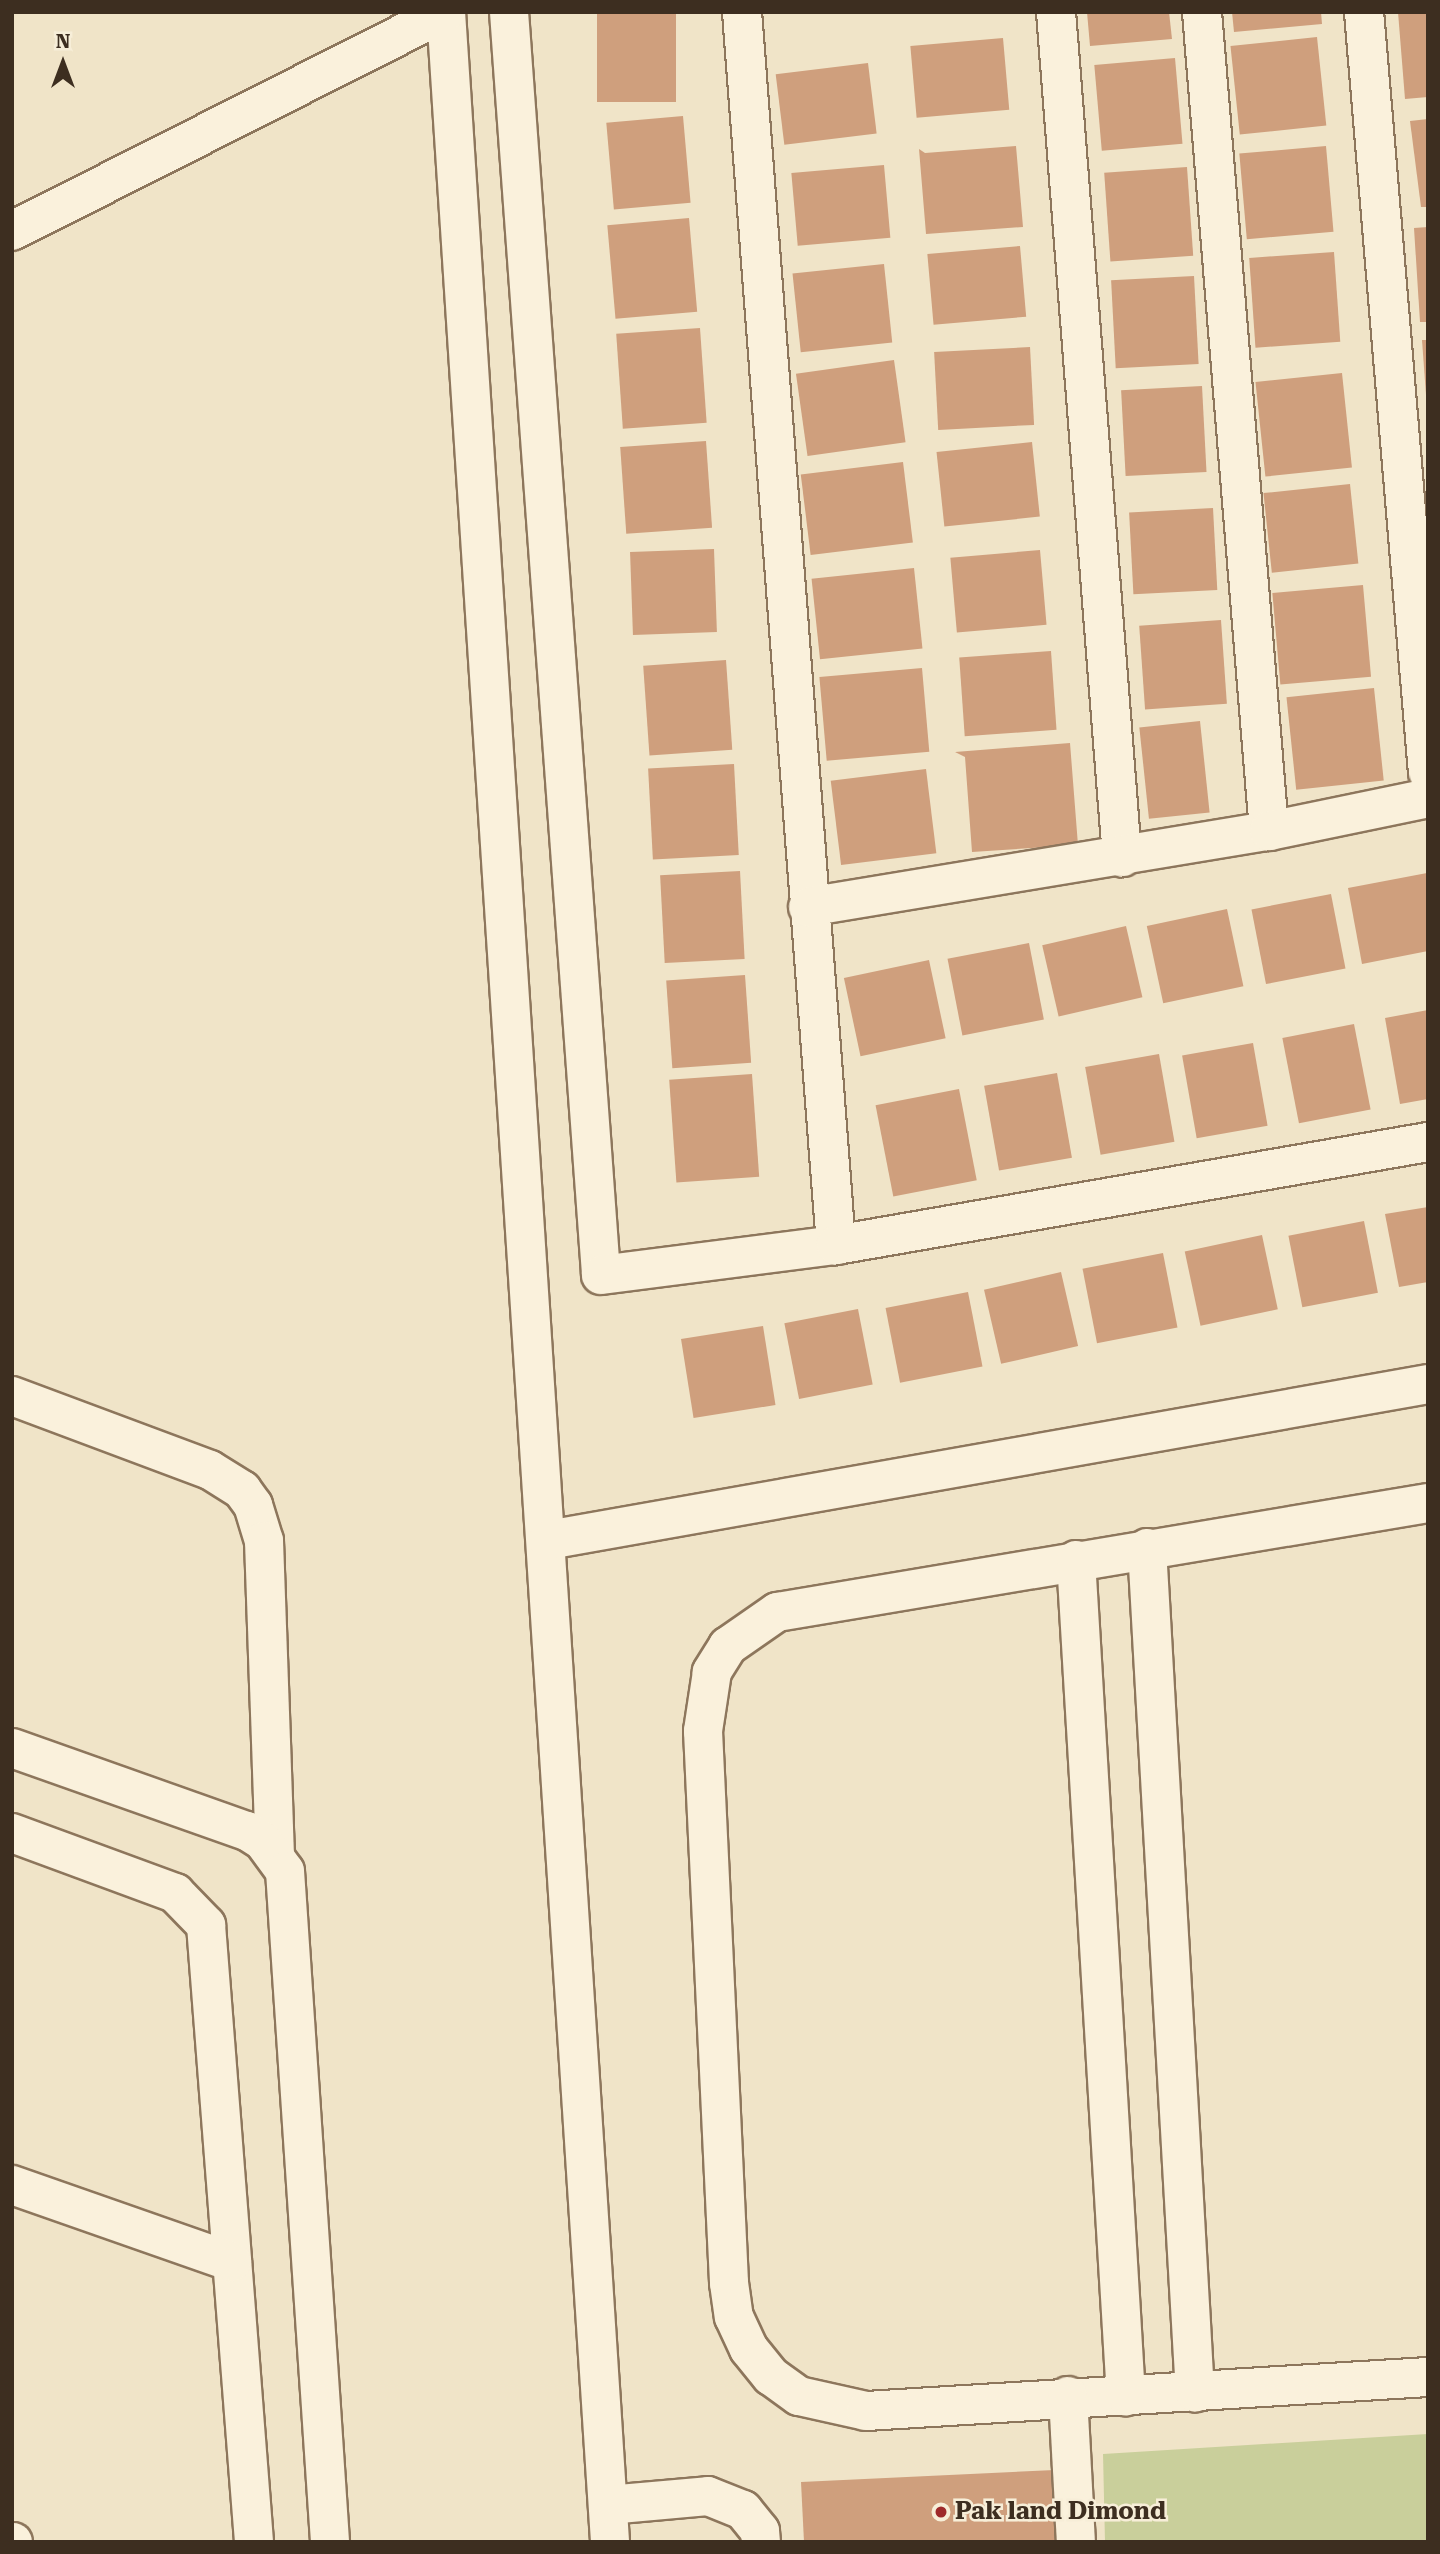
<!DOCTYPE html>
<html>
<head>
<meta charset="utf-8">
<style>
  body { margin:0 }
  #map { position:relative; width:1440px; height:2554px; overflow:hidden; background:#f0e4c8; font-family:"Roboto Serif",serif }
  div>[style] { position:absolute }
  .green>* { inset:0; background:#c9cf9b }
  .building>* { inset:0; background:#cf9f7d; transform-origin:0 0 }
  .roads { filter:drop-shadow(2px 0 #8d765c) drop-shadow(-2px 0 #8d765c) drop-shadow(0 2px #8d765c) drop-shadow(0 -2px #8d765c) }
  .minor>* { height:38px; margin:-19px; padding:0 19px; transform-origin:19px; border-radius:19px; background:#faf1dc }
  .dots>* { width:19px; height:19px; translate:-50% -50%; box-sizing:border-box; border:4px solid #f7eed8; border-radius:50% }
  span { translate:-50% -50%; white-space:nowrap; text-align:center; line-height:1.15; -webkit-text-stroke:5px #f7eed8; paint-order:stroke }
  .poi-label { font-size:24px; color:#3d2e20; font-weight:700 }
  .left { translate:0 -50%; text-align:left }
  .frame { position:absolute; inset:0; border:14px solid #3d2e20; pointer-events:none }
  .north { position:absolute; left:28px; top:28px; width:70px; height:70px; -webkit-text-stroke:5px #f7eed8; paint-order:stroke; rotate:0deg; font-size:19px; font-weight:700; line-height:28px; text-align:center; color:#3d2e20 }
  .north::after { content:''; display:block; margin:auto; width:24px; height:32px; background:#3d2e20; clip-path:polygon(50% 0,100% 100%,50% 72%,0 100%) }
</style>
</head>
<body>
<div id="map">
  <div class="green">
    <i style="clip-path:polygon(1428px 2434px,1428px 2542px,1105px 2542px,1103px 2454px)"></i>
  </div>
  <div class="building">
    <i style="left:597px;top:12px;width:79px;height:90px"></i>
    <i style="clip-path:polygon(1087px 12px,1169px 12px,1172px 39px,1090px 46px)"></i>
    <i style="clip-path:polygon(1232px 12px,1321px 12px,1322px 24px,1234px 32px)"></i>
    <i style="clip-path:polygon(1398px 12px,1428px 12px,1428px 97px,1405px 99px)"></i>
    <i style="left:1317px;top:37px;width:89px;height:87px;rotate:84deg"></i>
    <i style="left:1003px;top:38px;width:72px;height:93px;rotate:85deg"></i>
    <i style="left:1175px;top:58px;width:86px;height:81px;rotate:85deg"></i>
    <i style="left:868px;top:63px;width:71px;height:93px;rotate:83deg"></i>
    <i style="left:683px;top:116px;width:87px;height:77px;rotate:85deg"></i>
    <i style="clip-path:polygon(1428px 119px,1428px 207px,1421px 207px,1410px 121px)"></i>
    <i style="clip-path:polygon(1016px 146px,1023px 227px,926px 234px,919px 149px,925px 153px)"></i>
    <i style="left:1326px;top:146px;width:86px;height:87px;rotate:85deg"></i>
    <i style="left:884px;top:165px;width:73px;height:93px;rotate:85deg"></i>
    <i style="left:1187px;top:167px;width:89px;height:83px;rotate:86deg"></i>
    <i style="left:689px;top:218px;width:94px;height:82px;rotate:85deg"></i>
    <i style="clip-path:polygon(1428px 227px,1428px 322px,1420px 322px,1414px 228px)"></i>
    <i style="left:1020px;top:246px;width:71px;height:93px;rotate:85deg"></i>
    <i style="left:1334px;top:252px;width:90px;height:85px;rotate:86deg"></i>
    <i style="left:884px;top:264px;width:79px;height:92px;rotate:84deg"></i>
    <i style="left:1194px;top:276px;width:88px;height:83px;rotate:87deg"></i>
    <i style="left:700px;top:328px;width:95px;height:84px;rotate:86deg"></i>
    <i style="clip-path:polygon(1422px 340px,1428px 340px,1428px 395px,1426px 395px)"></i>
    <i style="left:1030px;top:347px;width:78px;height:96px;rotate:87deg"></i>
    <i style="left:894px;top:360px;width:83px;height:99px;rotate:82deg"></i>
    <i style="left:1342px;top:373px;width:95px;height:87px;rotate:84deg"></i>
    <i style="left:1202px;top:386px;width:86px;height:81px;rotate:87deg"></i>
    <i style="left:706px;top:441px;width:87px;height:86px;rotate:86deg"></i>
    <i style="left:1032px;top:442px;width:75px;height:96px;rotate:84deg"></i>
    <i style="left:903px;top:462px;width:81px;height:103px;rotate:83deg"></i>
    <i style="left:1350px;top:484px;width:80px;height:87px;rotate:84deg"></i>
    <i style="left:1213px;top:508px;width:82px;height:84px;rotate:87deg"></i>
    <i style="left:714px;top:549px;width:83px;height:84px;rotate:88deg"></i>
    <i style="left:1040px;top:550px;width:75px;height:90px;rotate:85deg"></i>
    <i style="left:914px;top:568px;width:81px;height:103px;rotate:84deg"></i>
    <i style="left:1363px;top:585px;width:92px;height:91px;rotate:85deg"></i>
    <i style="left:1221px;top:620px;width:84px;height:82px;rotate:86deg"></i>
    <i style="left:1051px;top:651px;width:79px;height:92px;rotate:86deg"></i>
    <i style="left:726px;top:660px;width:90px;height:83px;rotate:86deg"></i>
    <i style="left:922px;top:668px;width:84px;height:103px;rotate:85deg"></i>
    <i style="left:1374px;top:688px;width:93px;height:88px;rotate:84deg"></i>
    <i style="left:1200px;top:721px;width:92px;height:61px;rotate:84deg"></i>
    <i style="clip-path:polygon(1070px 743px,1078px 845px,972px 852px,965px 757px,955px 752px)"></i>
    <i style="left:734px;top:764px;width:91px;height:86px;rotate:87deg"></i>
    <i style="left:926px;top:769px;width:85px;height:96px;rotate:83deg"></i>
    <i style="left:740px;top:871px;width:88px;height:80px;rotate:87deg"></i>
    <i style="clip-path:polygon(1427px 873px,1428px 951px,1362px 964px,1348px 888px)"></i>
    <i style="left:1331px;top:894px;width:76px;height:81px;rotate:79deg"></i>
    <i style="left:1227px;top:909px;width:79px;height:82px;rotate:78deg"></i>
    <i style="left:1126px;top:926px;width:73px;height:86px;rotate:77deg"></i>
    <i style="left:1029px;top:943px;width:78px;height:83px;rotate:79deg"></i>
    <i style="left:929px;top:960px;width:80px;height:87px;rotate:78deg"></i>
    <i style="left:745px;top:975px;width:88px;height:79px;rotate:86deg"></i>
    <i style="clip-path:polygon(1428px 1010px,1428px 1099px,1400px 1104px,1385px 1018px)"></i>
    <i style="left:1354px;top:1024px;width:87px;height:73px;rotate:79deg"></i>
    <i style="left:1253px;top:1043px;width:84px;height:72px;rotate:80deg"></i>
    <i style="left:1159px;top:1054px;width:89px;height:75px;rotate:80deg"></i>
    <i style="left:1057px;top:1073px;width:86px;height:74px;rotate:80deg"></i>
    <i style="left:752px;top:1074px;width:103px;height:83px;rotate:86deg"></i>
    <i style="left:959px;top:1089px;width:93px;height:85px;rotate:79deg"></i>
    <i style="clip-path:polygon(1428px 1207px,1428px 1282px,1399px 1287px,1385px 1214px)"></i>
    <i style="left:1364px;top:1221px;width:73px;height:77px;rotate:79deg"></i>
    <i style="left:1262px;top:1235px;width:76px;height:79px;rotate:78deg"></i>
    <i style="left:1163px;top:1253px;width:76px;height:82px;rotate:79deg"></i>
    <i style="left:1061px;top:1272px;width:76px;height:79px;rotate:77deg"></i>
    <i style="left:968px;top:1292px;width:76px;height:84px;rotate:79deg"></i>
    <i style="left:858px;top:1309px;width:77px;height:75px;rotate:79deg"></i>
    <i style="left:763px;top:1326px;width:80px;height:83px;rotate:81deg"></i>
    <i style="clip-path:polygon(1077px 2469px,1080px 2542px,804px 2542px,801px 2482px)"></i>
  </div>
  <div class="roads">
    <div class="minor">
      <i style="left:446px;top:12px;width:2535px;rotate:86.29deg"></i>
      <i style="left:509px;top:12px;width:1266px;rotate:85.83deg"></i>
      <i style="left:601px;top:1275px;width:237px;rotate:-7.3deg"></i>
      <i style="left:742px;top:12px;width:1237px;rotate:85.64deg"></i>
      <i style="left:836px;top:1245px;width:601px;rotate:-9.87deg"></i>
      <i style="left:1056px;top:12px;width:848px;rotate:85.53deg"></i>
      <i style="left:1202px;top:12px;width:822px;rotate:85.32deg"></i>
      <i style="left:1364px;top:12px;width:763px;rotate:85.19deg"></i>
      <i style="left:12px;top:231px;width:486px;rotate:-26.8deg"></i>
      <i style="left:808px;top:907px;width:467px;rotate:-9.4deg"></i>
      <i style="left:1269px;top:831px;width:162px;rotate:-11.7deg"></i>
      <i style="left:12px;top:1396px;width:211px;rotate:20.5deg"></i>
      <i style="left:210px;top:1470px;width:38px;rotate:32deg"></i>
      <i style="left:242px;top:1490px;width:19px;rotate:54deg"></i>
      <i style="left:253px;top:1505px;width:38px;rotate:73deg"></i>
      <i style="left:264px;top:1541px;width:312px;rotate:88deg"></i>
      <i style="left:1428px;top:1503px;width:660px;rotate:170.49deg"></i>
      <i style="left:777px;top:1612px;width:60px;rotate:145.2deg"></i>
      <i style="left:728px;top:1646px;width:31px;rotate:122deg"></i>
      <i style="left:712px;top:1672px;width:60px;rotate:98.7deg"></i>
      <i style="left:703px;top:1731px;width:553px;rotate:87.3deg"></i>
      <i style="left:729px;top:2283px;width:34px;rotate:82deg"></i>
      <i style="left:734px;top:2317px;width:35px;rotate:65deg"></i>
      <i style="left:749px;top:2349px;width:35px;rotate:51deg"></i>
      <i style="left:771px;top:2376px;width:34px;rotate:36deg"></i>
      <i style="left:799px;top:2396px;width:69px;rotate:12.6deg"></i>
      <i style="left:866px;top:2411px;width:563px;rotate:-3.46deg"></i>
      <i style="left:548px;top:1540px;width:894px;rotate:-10.05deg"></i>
      <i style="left:1147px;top:1548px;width:846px;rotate:86.75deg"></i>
      <i style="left:1076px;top:1560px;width:838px;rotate:86.58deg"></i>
      <i style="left:12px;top:1748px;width:249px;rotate:19.5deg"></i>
      <i style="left:247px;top:1831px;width:19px;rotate:32deg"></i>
      <i style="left:263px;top:1841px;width:37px;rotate:54deg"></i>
      <i style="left:285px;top:1871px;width:673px;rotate:86.16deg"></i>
      <i style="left:12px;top:1833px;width:174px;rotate:20.2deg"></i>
      <i style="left:175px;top:1893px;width:45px;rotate:45.9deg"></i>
      <i style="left:206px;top:1925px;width:619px;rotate:85.55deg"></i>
      <i style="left:12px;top:2185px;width:233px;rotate:19.3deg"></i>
      <i style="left:1068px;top:2396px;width:146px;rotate:86.9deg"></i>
      <i style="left:608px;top:2505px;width:100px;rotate:-5.1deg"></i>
      <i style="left:708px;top:2496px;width:38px;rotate:22deg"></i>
      <i style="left:743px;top:2510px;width:27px;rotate:51deg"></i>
      <i style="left:760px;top:2531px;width:11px;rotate:85deg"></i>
      <i style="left:12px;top:2542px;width:1px"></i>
    </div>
  </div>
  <div class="dots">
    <i style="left:941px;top:2512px;background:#9e2a2b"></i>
  </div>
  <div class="poi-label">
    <span class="left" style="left:955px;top:2512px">Pak land Dimond</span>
  </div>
  <div class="frame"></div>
  <div class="north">N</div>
</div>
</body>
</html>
